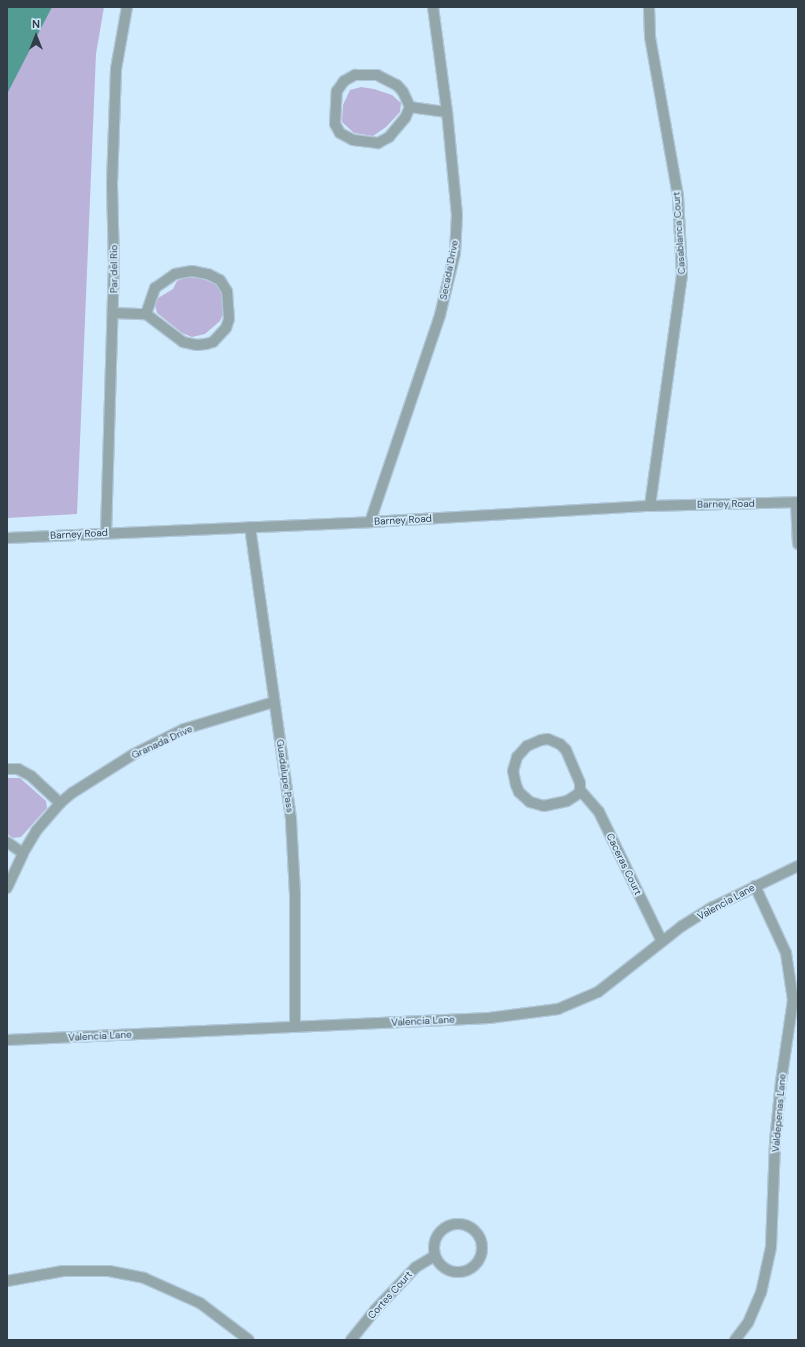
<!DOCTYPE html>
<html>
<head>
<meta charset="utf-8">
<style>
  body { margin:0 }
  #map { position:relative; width:805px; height:1347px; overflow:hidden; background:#d1ebfe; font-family:"DM Sans",sans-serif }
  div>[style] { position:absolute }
  .green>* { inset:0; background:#bbb2da }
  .water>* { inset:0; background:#539c94 }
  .roads { filter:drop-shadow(1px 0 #b1c8da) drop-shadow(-1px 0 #b1c8da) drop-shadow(0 1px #b1c8da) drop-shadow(0 -1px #b1c8da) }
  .minor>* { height:10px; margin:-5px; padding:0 5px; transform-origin:5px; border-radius:5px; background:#93a6aa }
  .minor>.ring { margin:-5px; padding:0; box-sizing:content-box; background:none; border:10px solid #93a6aa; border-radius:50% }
  span { translate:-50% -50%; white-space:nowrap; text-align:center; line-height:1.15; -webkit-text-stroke:3.5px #d1ebfe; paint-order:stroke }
  .street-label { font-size:10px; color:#313e48 }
  .frame { position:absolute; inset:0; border:8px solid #313e48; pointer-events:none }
  .north { position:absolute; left:16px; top:16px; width:40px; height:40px; -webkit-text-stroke:3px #d1ebfe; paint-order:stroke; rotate:0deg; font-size:11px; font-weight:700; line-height:16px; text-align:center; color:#313e48 }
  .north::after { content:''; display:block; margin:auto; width:14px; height:18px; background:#313e48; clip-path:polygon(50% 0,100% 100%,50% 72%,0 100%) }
</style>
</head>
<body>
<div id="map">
  <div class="green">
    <i style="clip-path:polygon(7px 7px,104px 7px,96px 54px,77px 514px,7px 518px)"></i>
    <i style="clip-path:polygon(361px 87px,374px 89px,392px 95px,401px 103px,400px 112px,386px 127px,373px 136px,354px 133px,342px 122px,343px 105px,350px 90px)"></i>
    <i style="clip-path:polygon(186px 277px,201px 278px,215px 284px,223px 292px,226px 307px,220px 321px,205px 334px,192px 337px,182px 333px,157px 313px,155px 305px,158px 298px,173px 289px,177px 281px)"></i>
    <i style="clip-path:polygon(7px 778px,20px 778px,46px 801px,47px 808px,21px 837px,13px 838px,7px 834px)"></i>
  </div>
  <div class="water">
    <i style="clip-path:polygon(7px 7px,52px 7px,7px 94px)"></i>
  </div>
  <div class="roads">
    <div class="minor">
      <i style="left:649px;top:7px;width:30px;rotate:88deg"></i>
      <i style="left:650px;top:37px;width:161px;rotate:80deg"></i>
      <i style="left:678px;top:196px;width:79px;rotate:87.1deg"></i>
      <i style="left:682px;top:275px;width:233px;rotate:97.9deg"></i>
      <i style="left:355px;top:75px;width:22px"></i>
      <i style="left:377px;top:75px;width:22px;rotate:27deg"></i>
      <i style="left:397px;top:85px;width:9px;rotate:49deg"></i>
      <i style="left:403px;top:92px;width:17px;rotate:65deg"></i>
      <i style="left:410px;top:107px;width:12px;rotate:114deg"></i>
      <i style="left:405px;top:118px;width:25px;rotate:130deg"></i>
      <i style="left:389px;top:137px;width:13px;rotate:151deg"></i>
      <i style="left:378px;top:143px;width:25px;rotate:-173deg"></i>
      <i style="left:353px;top:140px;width:15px;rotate:-152deg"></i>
      <i style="left:340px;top:133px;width:10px;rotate:-119deg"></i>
      <i style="left:335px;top:124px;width:33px;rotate:-87deg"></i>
      <i style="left:337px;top:91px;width:12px;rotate:-55deg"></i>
      <i style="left:344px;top:81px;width:13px;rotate:-29deg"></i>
      <i style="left:410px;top:107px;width:37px;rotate:8deg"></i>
      <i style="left:192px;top:271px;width:16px;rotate:11deg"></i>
      <i style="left:208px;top:274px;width:13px;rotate:27deg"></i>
      <i style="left:220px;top:280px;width:13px;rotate:58deg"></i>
      <i style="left:227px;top:291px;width:28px;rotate:86deg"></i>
      <i style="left:229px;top:319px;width:9px;rotate:108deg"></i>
      <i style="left:226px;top:328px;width:19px;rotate:133deg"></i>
      <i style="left:213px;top:342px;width:7px;rotate:164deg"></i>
      <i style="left:206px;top:344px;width:9px;rotate:174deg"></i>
      <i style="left:197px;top:345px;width:14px;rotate:-168deg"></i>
      <i style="left:183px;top:342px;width:46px;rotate:-142.9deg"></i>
      <i style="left:146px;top:314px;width:28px;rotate:-71deg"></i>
      <i style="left:155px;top:288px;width:24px;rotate:-35deg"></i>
      <i style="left:175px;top:274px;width:17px;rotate:-10deg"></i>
      <i style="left:113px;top:313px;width:33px;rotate:2deg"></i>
      <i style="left:796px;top:503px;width:41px;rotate:87.2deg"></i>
      <i style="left:370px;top:522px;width:219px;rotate:-71.3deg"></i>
      <i style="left:440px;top:315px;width:64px;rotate:-76.4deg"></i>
      <i style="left:455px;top:253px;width:38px;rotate:-87deg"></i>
      <i style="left:457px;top:215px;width:103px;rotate:-95.5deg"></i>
      <i style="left:447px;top:112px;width:106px;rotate:-97.6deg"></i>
      <i style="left:250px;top:527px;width:296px;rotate:82deg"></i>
      <i style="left:291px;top:820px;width:75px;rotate:86.9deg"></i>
      <i style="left:295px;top:895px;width:132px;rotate:90deg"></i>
      <i style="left:106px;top:533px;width:268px;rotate:-88.3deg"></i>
      <i style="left:114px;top:265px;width:81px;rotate:-91.4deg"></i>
      <i style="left:112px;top:184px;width:115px;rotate:-88deg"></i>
      <i style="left:116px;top:69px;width:63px;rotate:-79.9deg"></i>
      <i style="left:7px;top:538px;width:363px;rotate:-2.5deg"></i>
      <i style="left:370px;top:522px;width:280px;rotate:-3.3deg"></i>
      <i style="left:650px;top:506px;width:148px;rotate:-1.5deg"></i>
      <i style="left:548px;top:739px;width:13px;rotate:23deg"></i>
      <i style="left:560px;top:744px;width:8px;rotate:45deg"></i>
      <i style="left:566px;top:750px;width:36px;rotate:67deg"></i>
      <i style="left:580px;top:783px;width:7px;rotate:90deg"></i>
      <i style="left:580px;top:790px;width:4px;rotate:117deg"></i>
      <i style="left:578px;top:794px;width:13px;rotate:148deg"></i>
      <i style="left:567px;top:801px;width:24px;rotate:168deg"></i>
      <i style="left:544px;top:806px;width:15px;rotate:-164deg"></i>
      <i style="left:530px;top:802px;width:15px;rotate:-138deg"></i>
      <i style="left:519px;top:792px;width:8px;rotate:-113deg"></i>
      <i style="left:516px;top:785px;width:14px;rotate:-102deg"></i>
      <i style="left:513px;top:771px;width:15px;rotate:-74deg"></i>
      <i style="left:517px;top:757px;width:15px;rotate:-48deg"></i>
      <i style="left:527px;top:746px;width:15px;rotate:-23deg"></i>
      <i style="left:541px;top:740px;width:7px;rotate:-8deg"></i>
      <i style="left:7px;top:769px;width:11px"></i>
      <i style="left:18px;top:769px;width:15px;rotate:28deg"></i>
      <i style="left:31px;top:776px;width:40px;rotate:43deg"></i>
      <i style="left:60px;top:803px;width:16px;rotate:-40deg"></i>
      <i style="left:72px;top:793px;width:73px;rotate:-32.2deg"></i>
      <i style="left:134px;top:754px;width:56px;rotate:-26.6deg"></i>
      <i style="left:184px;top:729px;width:94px;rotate:-16.7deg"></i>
      <i style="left:580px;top:790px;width:29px;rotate:49deg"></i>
      <i style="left:599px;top:812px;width:144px;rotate:64.1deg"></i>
      <i style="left:7px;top:842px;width:19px;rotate:35deg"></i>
      <i style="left:7px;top:888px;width:38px;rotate:-65deg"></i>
      <i style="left:23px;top:853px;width:26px;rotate:-59deg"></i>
      <i style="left:36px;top:831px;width:37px;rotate:-49deg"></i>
      <i style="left:7px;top:1040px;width:483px;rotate:-2.6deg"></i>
      <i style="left:489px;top:1018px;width:70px;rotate:-7.4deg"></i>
      <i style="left:558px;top:1009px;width:43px;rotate:-23deg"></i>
      <i style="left:598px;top:992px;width:107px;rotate:-38.2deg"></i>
      <i style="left:682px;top:926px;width:36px;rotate:-32deg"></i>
      <i style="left:713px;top:907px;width:94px;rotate:-25.8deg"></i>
      <i class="ring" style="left:434px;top:1224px;width:38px;height:38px"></i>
      <i style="left:7px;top:1281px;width:57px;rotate:-10.1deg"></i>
      <i style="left:63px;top:1271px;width:46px"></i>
      <i style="left:109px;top:1271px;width:36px;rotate:11deg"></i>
      <i style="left:144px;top:1278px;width:61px;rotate:24.1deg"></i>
      <i style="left:200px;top:1303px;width:61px;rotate:37.1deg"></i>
      <i style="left:351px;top:1340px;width:38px;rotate:-51deg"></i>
      <i style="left:375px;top:1310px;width:59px;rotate:-46.4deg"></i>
      <i style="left:416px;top:1267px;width:21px;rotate:-31deg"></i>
      <i style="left:735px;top:1340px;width:21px;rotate:-53deg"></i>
      <i style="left:748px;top:1323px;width:33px;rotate:-67deg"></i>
      <i style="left:761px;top:1293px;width:47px;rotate:-77.7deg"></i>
      <i style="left:771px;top:1247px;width:105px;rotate:-87.8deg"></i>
      <i style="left:775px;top:1142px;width:60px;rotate:-84.3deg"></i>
      <i style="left:781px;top:1082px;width:83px;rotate:-81.7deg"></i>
      <i style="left:793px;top:1000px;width:48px;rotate:-98.5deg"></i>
      <i style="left:786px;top:953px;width:74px;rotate:-114.8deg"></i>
    </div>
  </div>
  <div class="street-label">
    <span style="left:679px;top:233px;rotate:-94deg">Casablanca Court</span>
    <span style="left:114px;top:269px;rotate:-90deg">Par del Rio</span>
    <span style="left:449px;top:270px;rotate:-79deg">Secada Drive</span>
    <span style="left:726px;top:504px;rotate:-1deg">Barney Road</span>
    <span style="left:403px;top:520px;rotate:-3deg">Barney Road</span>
    <span style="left:79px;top:534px;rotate:-3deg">Barney Road</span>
    <span style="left:162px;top:742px;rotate:-25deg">Granada Drive</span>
    <span style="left:285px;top:776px;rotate:82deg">Guadalupe Pass</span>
    <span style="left:624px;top:864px;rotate:64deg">Caceras Court</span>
    <span style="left:726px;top:902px;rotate:-29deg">Valencia Lane</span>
    <span style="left:423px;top:1021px;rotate:-3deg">Valencia Lane</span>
    <span style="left:100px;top:1036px;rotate:-3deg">Valencia Lane</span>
    <span style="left:779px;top:1113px;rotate:-85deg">Valdepenas Lane</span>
    <span style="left:390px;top:1295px;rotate:-48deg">Cortes Court</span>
  </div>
  <div class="frame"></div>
  <div class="north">N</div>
</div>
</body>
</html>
